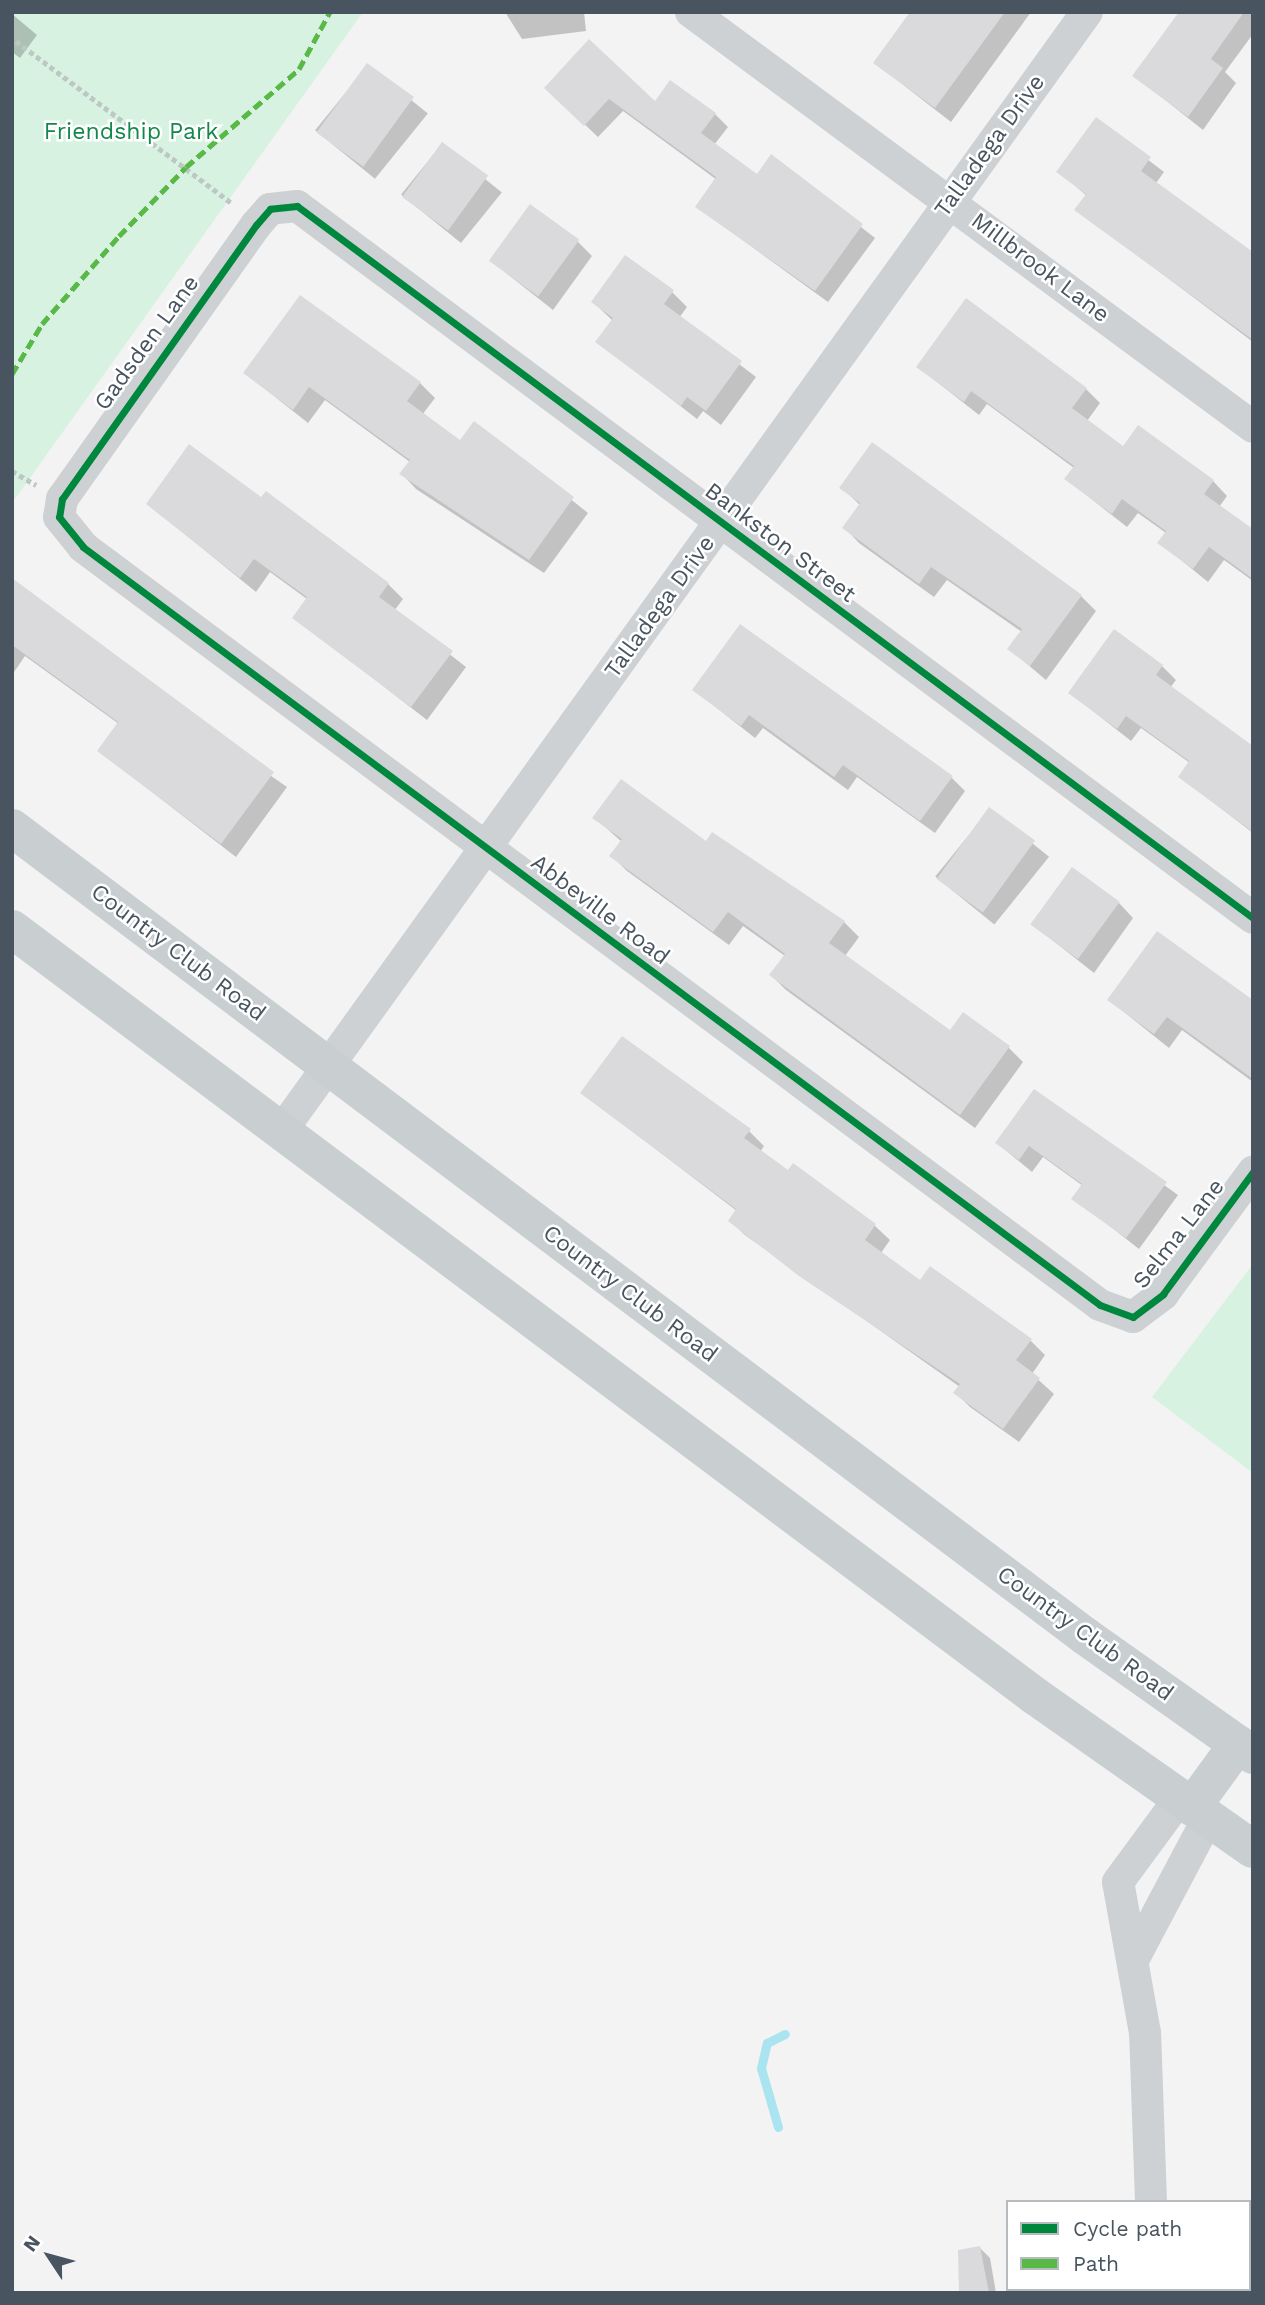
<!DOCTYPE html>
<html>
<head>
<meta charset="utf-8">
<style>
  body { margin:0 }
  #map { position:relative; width:1265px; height:2305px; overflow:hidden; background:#f3f3f3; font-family:"Work Sans",sans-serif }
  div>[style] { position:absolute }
  .green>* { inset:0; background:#d7f2e1 }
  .shadow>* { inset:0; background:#0003; transform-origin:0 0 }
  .stream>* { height:9px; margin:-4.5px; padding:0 4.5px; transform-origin:4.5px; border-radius:4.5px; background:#aae4f1 }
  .building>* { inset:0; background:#dadadc; transform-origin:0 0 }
  .path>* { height:4.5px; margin-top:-2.25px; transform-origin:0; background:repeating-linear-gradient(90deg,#bcc8c3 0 5px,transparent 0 8.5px) }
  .minor>* { height:32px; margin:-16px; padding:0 16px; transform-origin:16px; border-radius:16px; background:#ced1d3 }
  .major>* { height:38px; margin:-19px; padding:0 19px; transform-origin:19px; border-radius:19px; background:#c9ced1 }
  .quiet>* { height:5px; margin-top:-2.5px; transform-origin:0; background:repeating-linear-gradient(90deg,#58b947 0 10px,transparent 0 15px) }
  .cycleway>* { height:7px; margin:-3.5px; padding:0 3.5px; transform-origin:3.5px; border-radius:3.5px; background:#00873e }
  span { translate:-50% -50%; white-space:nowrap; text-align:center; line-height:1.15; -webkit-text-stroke:5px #fff; paint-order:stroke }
  .park-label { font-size:23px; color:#14874b }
  .street-label { font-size:23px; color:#485560 }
  .frame { position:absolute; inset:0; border:14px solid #485560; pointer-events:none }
  .legend { position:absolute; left:1006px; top:2200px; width:245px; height:91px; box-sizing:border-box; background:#fff; border:2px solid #b6bbbf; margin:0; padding:9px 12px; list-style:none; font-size:21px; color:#485560 }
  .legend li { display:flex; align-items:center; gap:14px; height:35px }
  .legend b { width:35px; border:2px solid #b6bbbf }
  .north { position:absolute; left:14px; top:2221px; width:70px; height:70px; -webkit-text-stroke:5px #fff; paint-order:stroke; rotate:306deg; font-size:19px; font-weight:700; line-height:28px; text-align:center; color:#485560 }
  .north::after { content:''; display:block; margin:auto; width:24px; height:32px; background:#485560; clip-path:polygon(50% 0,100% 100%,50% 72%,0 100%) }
</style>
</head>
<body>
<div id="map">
  <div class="green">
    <i style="clip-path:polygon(12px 12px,363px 12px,12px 503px)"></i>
    <i style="clip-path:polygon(1253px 1264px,1253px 1473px,1152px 1397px)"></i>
  </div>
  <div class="shadow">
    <i style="clip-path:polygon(505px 12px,584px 12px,586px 31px,522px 39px)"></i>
    <i style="clip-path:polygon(914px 12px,1031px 12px,951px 122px,875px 63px)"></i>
    <i style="clip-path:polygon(1180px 12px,1253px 12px,1253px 34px,1225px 72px,1236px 83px,1203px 130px,1135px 76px)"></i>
    <i style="clip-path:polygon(12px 14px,37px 35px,20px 58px,12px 52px)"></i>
    <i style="left:368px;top:65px;width:77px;height:84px;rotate:39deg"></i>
    <i style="clip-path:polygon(546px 88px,715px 114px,728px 127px,714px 145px,757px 176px,772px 157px,875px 238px,828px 302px,697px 207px,717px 180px,623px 111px,598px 137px)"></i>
    <i style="clip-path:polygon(1096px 120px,1164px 172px,1156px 183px,1253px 254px,1253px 342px,1077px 210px,1087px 196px,1059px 172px)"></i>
    <i style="left:442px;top:144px;width:77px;height:65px;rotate:39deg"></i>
    <i style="clip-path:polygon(577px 241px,592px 256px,553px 310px,491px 261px)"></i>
    <i style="clip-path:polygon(672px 292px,687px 307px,679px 318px,756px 377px,721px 425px,703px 411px,697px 419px,598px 342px,613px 321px,593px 302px)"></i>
    <i style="clip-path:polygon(918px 367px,1086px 389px,1100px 403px,1087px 421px,1124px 448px,1213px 481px,1227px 496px,1219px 507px,1253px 531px,1253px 581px,1224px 560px,1208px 582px,1160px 543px,1166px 533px,1138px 513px,1127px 527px,1066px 479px,1074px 468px,987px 404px,979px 415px)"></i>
    <i style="clip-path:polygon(245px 373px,420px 383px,435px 398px,422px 415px,460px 443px,475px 423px,588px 513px,544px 573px,416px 489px,402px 474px,410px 462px,325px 400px,308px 423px)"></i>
    <i style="clip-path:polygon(841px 487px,1081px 596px,1096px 611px,1046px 680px,1009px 649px,1022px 632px,947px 580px,934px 597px,859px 543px,845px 528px,861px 506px)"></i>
    <i style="clip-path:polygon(262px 499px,388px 584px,403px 599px,394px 611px,466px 667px,427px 720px,294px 617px,307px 599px,270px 572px,256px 592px,148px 504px)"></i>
    <i style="clip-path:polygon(12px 596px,287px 787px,236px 857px,99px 751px,119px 724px,25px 656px,12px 675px)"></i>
    <i style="clip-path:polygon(1162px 666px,1176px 680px,1170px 688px,1253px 749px,1253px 833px,1180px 777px,1190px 763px,1141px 728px,1131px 741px,1070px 693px)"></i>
    <i style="clip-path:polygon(694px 690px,952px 778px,965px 791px,935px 833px,857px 777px,848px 790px,763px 728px,755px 738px)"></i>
    <i style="left:990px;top:809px;width:76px;height:87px;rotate:39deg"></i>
    <i style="clip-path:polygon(595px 818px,706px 844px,712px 835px,844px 922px,859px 937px,845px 956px,951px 1032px,1008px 1047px,1023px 1062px,975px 1128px,786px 990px,771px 975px,785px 956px,743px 926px,729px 945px,627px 871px,612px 856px,622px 842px)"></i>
    <i style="clip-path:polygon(1119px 903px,1133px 918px,1094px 973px,1032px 924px)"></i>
    <i style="clip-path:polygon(1109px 1000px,1253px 1002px,1253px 1082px,1182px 1030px,1169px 1048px)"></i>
    <i style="clip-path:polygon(1034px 1092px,1178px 1195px,1139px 1249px,1074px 1198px,1083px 1186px,1043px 1157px,1032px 1172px,997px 1143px)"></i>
    <i style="clip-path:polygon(582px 1093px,749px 1131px,764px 1146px,760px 1152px,788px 1172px,793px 1165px,875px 1226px,890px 1240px,881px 1253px,920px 1282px,1030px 1340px,1045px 1355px,1032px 1374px,1054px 1394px,1019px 1442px,970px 1407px,956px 1393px,960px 1387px,745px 1235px,730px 1221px,737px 1211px)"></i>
    <i style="clip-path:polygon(980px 2248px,990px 2258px,996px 2293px,962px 2293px)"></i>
    <i style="clip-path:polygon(1047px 2289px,1093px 2289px,1096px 2293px,1025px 2293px)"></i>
  </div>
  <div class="stream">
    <i style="left:778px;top:2127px;width:61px;rotate:-106.1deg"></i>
    <i style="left:761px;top:2068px;width:26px;rotate:-77deg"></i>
    <i style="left:767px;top:2043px;width:20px;rotate:-27deg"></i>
  </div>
  <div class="building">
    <i style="clip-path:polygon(910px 12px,1005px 12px,935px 108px,873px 63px)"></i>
    <i style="clip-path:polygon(1179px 12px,1244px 12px,1211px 59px,1223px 68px,1188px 117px,1132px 76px)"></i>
    <i style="clip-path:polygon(589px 39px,655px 101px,670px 80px,716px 113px,701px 133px,757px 174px,771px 154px,863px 224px,815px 291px,695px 207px,716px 177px,609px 99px,584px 126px,544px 88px)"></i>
    <i style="left:367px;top:63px;width:58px;height:86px;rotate:36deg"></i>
    <i style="clip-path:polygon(1096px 117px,1151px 157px,1141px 171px,1253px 252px,1253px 340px,1074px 210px,1086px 194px,1056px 172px)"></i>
    <i style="left:442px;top:142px;width:57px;height:68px;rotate:36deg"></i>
    <i style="left:530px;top:204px;width:61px;height:70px;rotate:36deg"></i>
    <i style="clip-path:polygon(625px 255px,674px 290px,664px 304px,742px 361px,706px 411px,687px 397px,681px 406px,595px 342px,613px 318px,591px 302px)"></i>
    <i style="clip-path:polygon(300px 295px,421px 382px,407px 401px,460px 440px,474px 421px,574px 497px,529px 560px,399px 474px,410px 460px,309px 387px,293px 410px,243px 373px)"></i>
    <i style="clip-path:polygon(966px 298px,1087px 388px,1072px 408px,1123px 446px,1138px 425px,1214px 480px,1204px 494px,1253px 529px,1253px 579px,1209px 547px,1193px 569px,1157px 543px,1166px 531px,1122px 499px,1112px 514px,1064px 479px,1074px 466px,971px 391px,964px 402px,916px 367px)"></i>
    <i style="clip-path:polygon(872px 442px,1082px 595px,1030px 666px,1007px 649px,1022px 629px,931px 567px,919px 584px,842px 528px,860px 503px,839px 488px)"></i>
    <i style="clip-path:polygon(189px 444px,261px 497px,266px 491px,389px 583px,379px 597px,453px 651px,411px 707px,292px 618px,307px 597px,254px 559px,240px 578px,146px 504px)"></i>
    <i style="clip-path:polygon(12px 578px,274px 772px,221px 844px,97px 751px,118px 722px,12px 645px)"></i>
    <i style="clip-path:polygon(740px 624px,953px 776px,920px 821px,843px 765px,834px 777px,749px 715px,741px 726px,692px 690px)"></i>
    <i style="clip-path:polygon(1114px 629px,1163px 665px,1156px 675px,1253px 746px,1253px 832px,1178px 777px,1189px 761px,1126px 716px,1117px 729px,1068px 693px)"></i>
    <i style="clip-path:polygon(621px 779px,706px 841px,712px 832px,845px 921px,829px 943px,950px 1030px,963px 1012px,1010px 1046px,960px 1115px,769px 975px,785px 954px,728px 912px,713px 932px,609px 856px,622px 839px,592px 818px)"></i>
    <i style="left:989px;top:807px;width:57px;height:89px;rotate:36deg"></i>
    <i style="left:1072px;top:867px;width:59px;height:71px;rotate:36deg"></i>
    <i style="clip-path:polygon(1157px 931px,1253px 1000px,1253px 1079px,1167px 1017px,1154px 1034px,1107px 1000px)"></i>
    <i style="clip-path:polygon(622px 1036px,751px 1129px,744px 1138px,788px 1170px,793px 1163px,876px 1224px,865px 1240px,920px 1280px,930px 1266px,1032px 1339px,1016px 1360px,1040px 1378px,1003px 1429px,953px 1393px,960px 1384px,799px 1276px,728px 1221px,736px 1209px,580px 1093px)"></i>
    <i style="clip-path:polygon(1034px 1089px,1167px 1182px,1126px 1238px,1071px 1199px,1082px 1184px,1029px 1146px,1019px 1160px,995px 1143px)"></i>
    <i style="clip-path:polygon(980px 2246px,989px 2293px,959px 2293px,958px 2250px)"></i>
  </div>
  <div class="path">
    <i style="left:16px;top:41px;width:271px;rotate:36.9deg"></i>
    <i style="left:12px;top:471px;width:28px;rotate:30deg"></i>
  </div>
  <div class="minor">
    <i style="left:691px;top:12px;width:699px;rotate:36.44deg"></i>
    <i style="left:1253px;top:918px;width:1192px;rotate:-143.32deg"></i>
    <i style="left:297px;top:206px;width:27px;rotate:174deg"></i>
    <i style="left:270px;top:209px;width:21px;rotate:131deg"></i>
    <i style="left:256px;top:225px;width:336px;rotate:125.3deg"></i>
    <i style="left:62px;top:499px;width:18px;rotate:99deg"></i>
    <i style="left:59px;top:517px;width:38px;rotate:51deg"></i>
    <i style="left:83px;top:547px;width:1268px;rotate:36.7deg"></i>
    <i style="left:1100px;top:1305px;width:35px;rotate:20deg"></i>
    <i style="left:1133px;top:1317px;width:38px;rotate:-37deg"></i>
    <i style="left:1163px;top:1294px;width:152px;rotate:-53.6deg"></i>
    <i style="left:280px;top:1133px;width:1381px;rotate:-54.25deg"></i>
    <i style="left:1134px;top:1958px;width:158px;rotate:-62.1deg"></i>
    <i style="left:1151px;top:2202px;width:169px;rotate:-92deg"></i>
    <i style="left:1145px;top:2033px;width:153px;rotate:-100.1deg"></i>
    <i style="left:1118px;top:1882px;width:104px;rotate:-53.6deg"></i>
    <i style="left:1161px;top:2289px;width:4px;rotate:76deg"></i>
  </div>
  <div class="major">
    <i style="left:12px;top:828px;width:1343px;rotate:36.98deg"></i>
    <i style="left:1085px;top:1636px;width:206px;rotate:35.3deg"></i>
    <i style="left:12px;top:929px;width:1279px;rotate:36.86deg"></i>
    <i style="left:1035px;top:1696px;width:266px;rotate:35.1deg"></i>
    <i style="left:1192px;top:1807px;width:78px;rotate:-53.9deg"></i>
  </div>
  <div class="quiet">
    <i style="left:12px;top:374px;width:58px;rotate:-59deg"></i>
    <i style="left:42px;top:324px;width:117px;rotate:-48.8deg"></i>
    <i style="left:119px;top:236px;width:96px;rotate:-45.8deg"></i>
    <i style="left:186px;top:167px;width:150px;rotate:-40.9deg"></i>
    <i style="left:299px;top:69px;width:65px;rotate:-61.5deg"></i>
  </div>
  <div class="cycleway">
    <i style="left:1253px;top:918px;width:1192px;rotate:-143.32deg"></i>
    <i style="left:297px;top:206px;width:27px;rotate:174deg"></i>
    <i style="left:270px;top:209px;width:21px;rotate:131deg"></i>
    <i style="left:256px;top:225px;width:336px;rotate:125.3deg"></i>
    <i style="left:62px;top:499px;width:18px;rotate:99deg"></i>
    <i style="left:59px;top:517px;width:38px;rotate:51deg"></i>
    <i style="left:83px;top:547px;width:1268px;rotate:36.7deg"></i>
    <i style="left:1100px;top:1305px;width:35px;rotate:20deg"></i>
    <i style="left:1133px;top:1317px;width:38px;rotate:-37deg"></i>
    <i style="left:1163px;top:1294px;width:152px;rotate:-53.6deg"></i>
  </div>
  <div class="park-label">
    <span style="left:131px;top:132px">Friendship Park</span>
  </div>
  <div class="street-label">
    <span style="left:990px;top:146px;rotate:-54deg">Talladega Drive</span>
    <span style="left:1040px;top:268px;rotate:37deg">Millbrook Lane</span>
    <span style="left:147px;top:343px;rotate:-54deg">Gadsden Lane</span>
    <span style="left:780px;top:543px;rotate:37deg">Bankston Street</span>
    <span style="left:660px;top:607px;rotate:-54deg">Talladega Drive</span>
    <span style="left:600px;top:910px;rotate:37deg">Abbeville Road</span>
    <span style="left:178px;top:953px;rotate:37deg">Country Club Road</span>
    <span style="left:1179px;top:1234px;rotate:-52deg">Selma Lane</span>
    <span style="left:630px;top:1294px;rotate:37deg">Country Club Road</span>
    <span style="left:1085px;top:1634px;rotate:36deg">Country Club Road</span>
  </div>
  <div class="frame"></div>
  <ul class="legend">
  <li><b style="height:9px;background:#00873e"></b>Cycle path</li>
  <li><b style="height:9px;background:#58b947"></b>Path</li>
  </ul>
  <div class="north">N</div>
</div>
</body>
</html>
